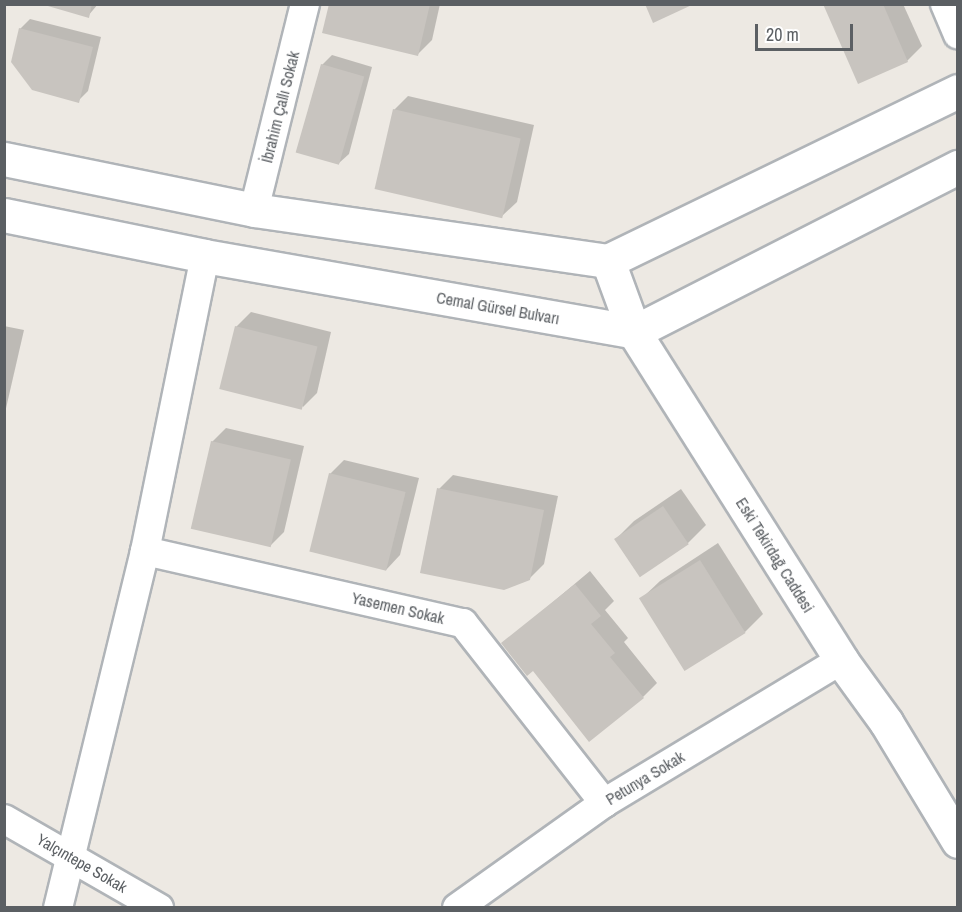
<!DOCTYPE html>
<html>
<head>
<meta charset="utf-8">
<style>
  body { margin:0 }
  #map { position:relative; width:962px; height:912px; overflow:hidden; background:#ede9e3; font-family:"Archivo Narrow",sans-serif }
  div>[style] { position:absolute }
  .shadow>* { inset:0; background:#0003 }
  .building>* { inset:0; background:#c8c4bf; transform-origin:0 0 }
  .roads { filter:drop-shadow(2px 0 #b0b4b8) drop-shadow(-2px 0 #b0b4b8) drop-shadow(0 2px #b0b4b8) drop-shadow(0 -2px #b0b4b8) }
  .minor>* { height:28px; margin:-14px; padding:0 14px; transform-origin:14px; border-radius:14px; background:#fff }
  .tertiary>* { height:33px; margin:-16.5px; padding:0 16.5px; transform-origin:16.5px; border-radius:16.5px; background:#fff }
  span { translate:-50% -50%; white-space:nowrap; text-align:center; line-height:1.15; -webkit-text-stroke:4.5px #fff; paint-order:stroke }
  .street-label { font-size:16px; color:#5b5f63 }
  .frame { position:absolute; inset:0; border:6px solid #5b5f63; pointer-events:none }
  .scale { position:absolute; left:755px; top:24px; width:98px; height:27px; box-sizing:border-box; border:3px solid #5b5f63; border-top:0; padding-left:8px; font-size:18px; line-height:21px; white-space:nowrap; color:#5b5f63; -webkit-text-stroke:4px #fff; paint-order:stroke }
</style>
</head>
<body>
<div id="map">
  <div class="shadow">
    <i style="clip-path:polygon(44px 4px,98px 4px,88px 16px)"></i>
    <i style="clip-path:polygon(331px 4px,440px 4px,432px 40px,418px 54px)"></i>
    <i style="clip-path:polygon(824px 4px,903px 4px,922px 46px,907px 61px)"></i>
    <i style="clip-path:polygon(30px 19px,101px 37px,88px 91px,78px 101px,20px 29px)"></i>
    <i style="clip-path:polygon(332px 55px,372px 67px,349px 154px,339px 163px,322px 65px)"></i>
    <i style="clip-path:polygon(408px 96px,534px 125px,517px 202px,502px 216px,394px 110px)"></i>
    <i style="clip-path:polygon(251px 312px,331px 332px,317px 393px,303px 407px,236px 327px)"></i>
    <i style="clip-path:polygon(4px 326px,24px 330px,4px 417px)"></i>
    <i style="clip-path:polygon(226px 428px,304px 446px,284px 532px,270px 546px,212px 442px)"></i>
    <i style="clip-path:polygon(344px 460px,419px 478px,400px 555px,386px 570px,330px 474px)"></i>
    <i style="clip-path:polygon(453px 475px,558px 496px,544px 564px,529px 579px,439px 489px)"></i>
    <i style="clip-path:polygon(681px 489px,706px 525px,688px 543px,616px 539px,634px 521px)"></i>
    <i style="clip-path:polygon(718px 543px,763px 614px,745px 632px,641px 599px,660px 581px)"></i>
    <i style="clip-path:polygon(590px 571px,614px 601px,605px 610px,628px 638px,624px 642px,657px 683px,643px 697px,533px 669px,503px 644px)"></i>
  </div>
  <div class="building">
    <i style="clip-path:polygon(41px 4px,92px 4px,89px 18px)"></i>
    <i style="clip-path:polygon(329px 4px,430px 4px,418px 56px,322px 33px)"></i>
    <i style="clip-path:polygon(645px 4px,694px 4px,653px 23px)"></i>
    <i style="clip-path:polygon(823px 4px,883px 4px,908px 62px,858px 84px)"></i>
    <i style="clip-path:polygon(19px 28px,93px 47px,79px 103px,32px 90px,11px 62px)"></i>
    <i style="left:321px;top:64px;width:45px;height:92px;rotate:16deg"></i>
    <i style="left:393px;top:109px;width:131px;height:82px;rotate:13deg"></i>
    <i style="left:235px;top:326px;width:85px;height:65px;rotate:14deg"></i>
    <i style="left:211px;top:441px;width:82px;height:90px;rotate:13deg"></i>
    <i style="left:329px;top:473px;width:79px;height:81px;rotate:14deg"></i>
    <i style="clip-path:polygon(437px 488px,544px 510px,530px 580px,504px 590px,420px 573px)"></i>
    <i style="left:663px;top:506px;width:46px;height:59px;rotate:56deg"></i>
    <i style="left:700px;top:560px;width:86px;height:72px;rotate:58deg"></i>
    <i style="clip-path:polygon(575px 584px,601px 616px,591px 624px,615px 653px,610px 657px,644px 698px,589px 742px,533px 671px,527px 676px,501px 643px)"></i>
  </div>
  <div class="roads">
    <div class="minor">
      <i style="left:945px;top:4px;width:33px;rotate:67deg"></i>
      <i style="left:254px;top:210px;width:212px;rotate:-76.1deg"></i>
      <i style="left:145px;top:551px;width:326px;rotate:12.8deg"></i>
      <i style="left:463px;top:623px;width:229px;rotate:51.9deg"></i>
      <i style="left:4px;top:819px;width:179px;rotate:29.9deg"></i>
      <i style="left:58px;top:908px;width:367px;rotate:-76.3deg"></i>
      <i style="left:145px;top:551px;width:301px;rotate:-78.5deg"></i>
      <i style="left:457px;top:908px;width:181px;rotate:-35.5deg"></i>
      <i style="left:604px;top:803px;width:277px;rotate:-31.1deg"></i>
    </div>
    <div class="tertiary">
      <i style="left:4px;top:159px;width:255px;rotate:11.5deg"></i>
      <i style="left:254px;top:210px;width:358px;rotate:8.2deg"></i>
      <i style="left:608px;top:261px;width:389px;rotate:-25.9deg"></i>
      <i style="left:4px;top:215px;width:205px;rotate:11.5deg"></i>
      <i style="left:205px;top:256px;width:436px;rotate:10deg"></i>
      <i style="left:634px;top:332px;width:364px;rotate:-27deg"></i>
      <i style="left:608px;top:261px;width:76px;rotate:69.9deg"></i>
      <i style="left:634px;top:332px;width:388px;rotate:57.7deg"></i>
      <i style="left:841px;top:660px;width:77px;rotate:54deg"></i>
      <i style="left:886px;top:722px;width:139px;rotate:58.8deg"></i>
    </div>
  </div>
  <div class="street-label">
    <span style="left:280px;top:107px;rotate:-76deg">İbrahim Çallı Sokak</span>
    <span style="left:498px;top:308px;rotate:10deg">Cemal Gürsel Bulvarı</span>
    <span style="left:775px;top:555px;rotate:58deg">Eski Tekirdağ Caddesi</span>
    <span style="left:398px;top:608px;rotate:13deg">Yasemen Sokak</span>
    <span style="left:645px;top:778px;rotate:-31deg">Petunya Sokak</span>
    <span style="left:82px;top:863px;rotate:30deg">Yalçıntepe Sokak</span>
  </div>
  <div class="frame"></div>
  <div class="scale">20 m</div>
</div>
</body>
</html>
